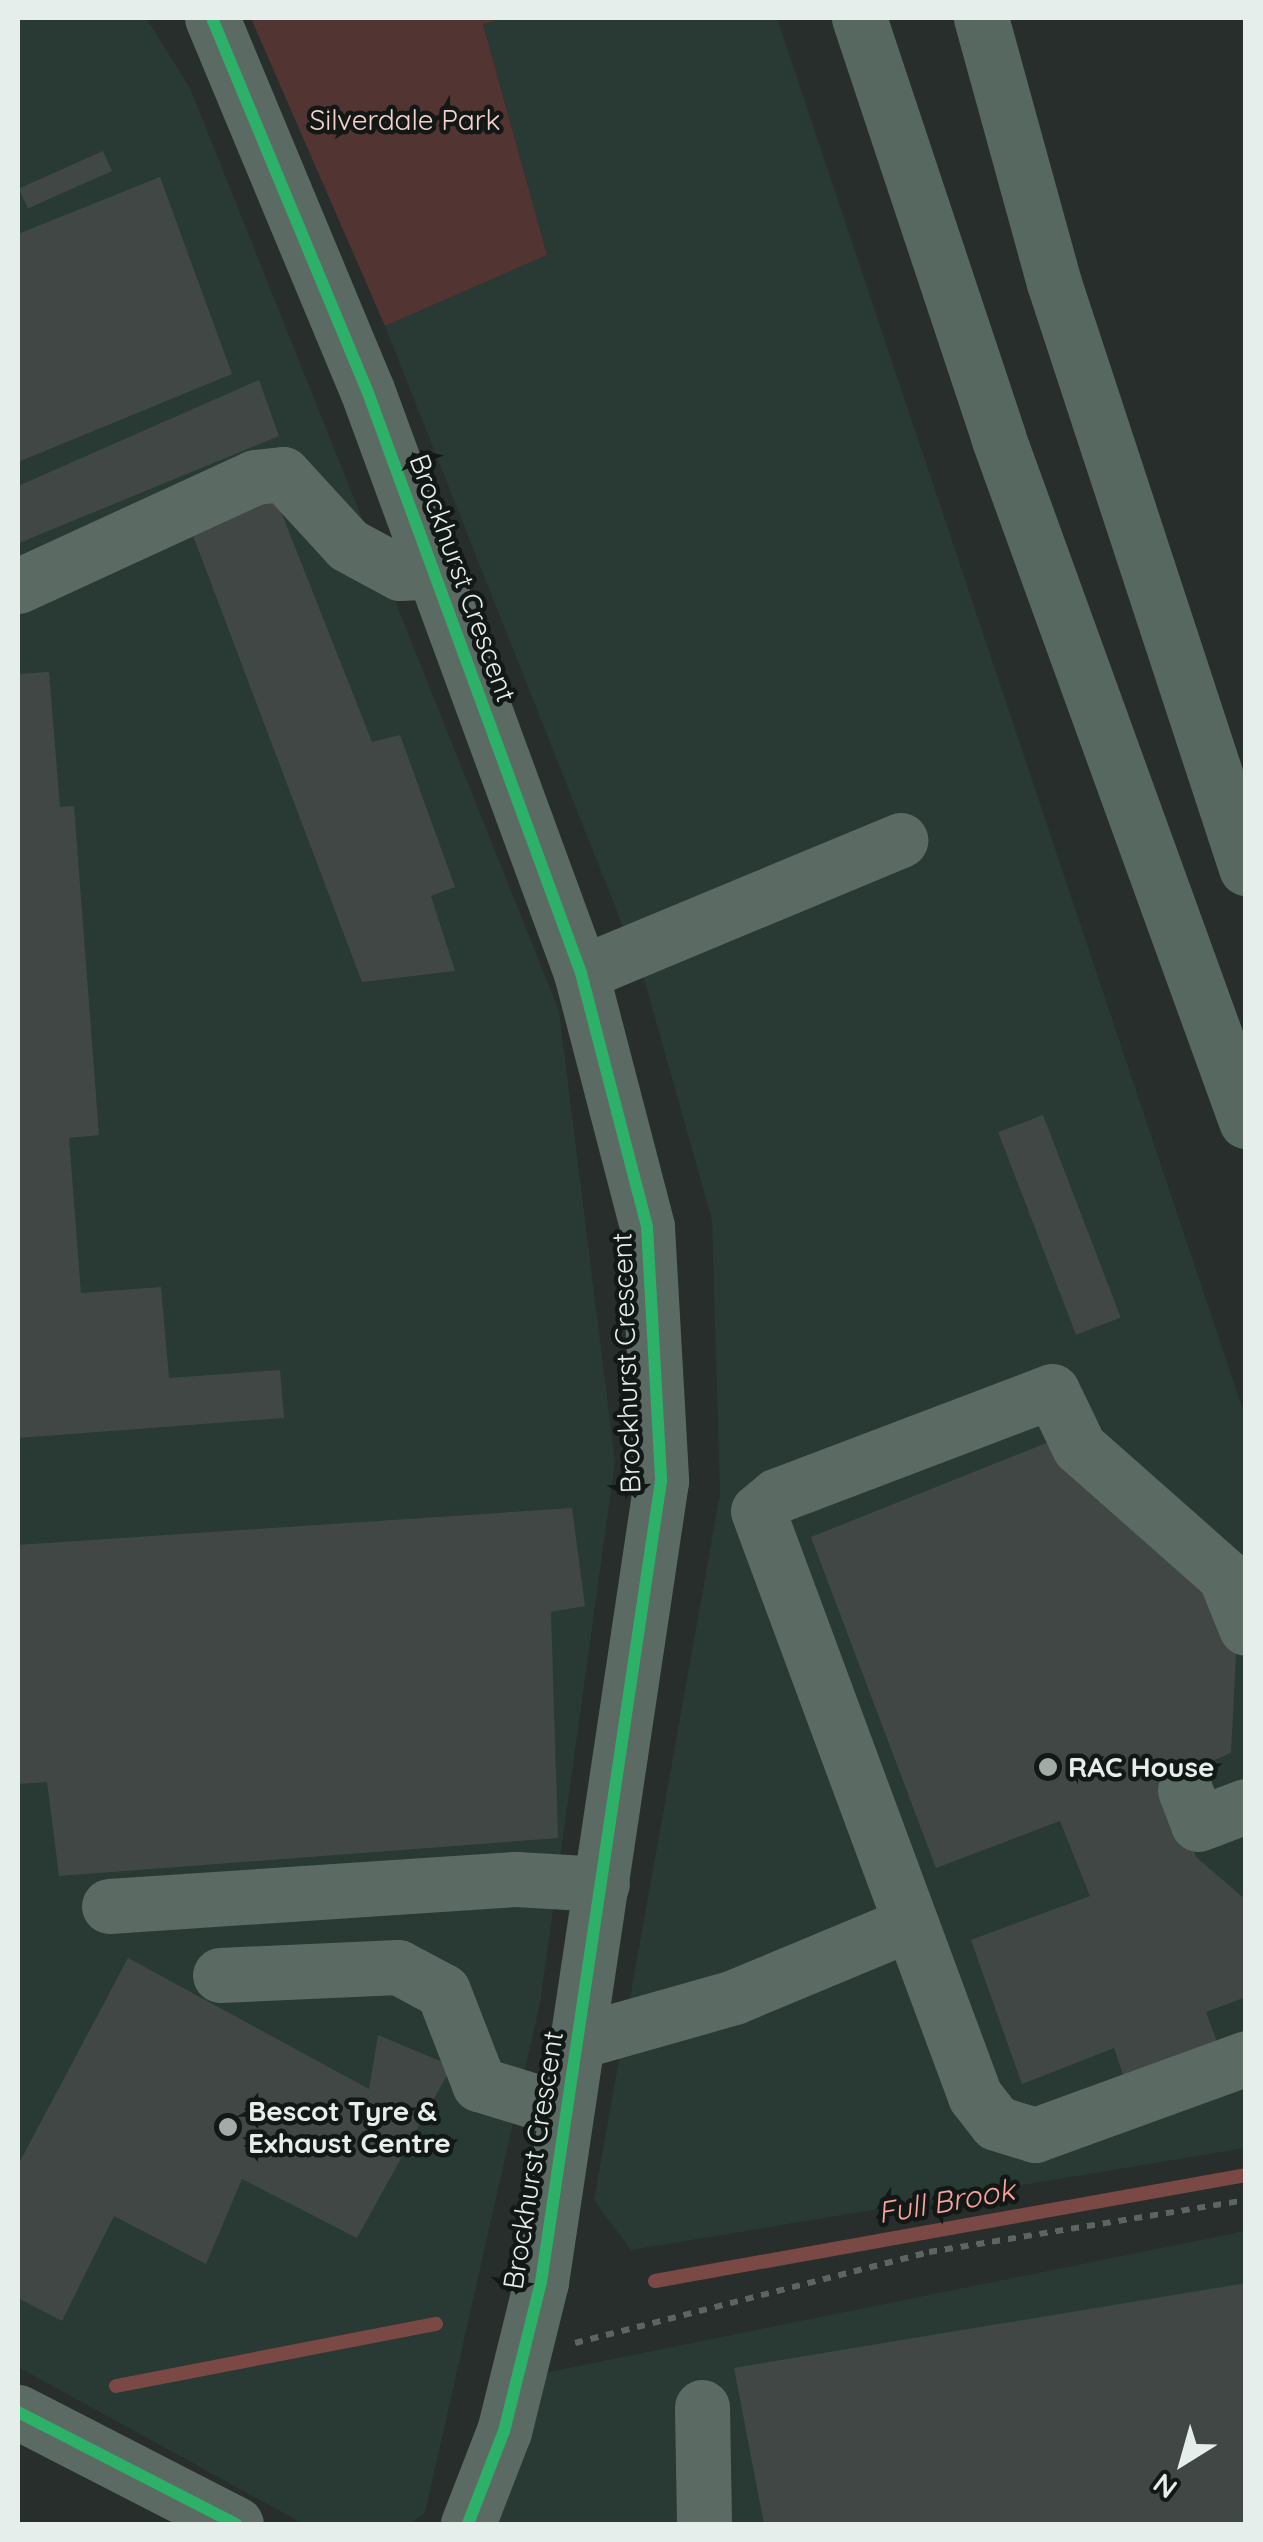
<!DOCTYPE html>
<html>
<head>
<meta charset="utf-8">
<style>
  body { margin:0 }
  #map { position:relative; width:1263px; height:2542px; overflow:hidden; background:#282e2b; font-family:Quicksand,sans-serif }
  div>[style] { position:absolute }
  .built>* { inset:0; background:#283a33 }
  .green>* { inset:0; background:#523533 }
  .stream>* { height:14px; margin:-7px; padding:0 7px; transform-origin:7px; border-radius:7px; background:#7a4845 }
  .building>* { inset:0; background:#414745; transform-origin:0 0 }
  .path>* { height:6px; margin-top:-3px; transform-origin:0; background:repeating-linear-gradient(90deg,#5b6561 0 8px,transparent 0 16px) }
  .minor>* { height:55px; margin:-27.5px; padding:0 27.5px; transform-origin:27.5px; border-radius:27.5px; background:#5c6a64 }
  .highway>* { height:55px; margin:-27.5px; padding:0 27.5px; transform-origin:27.5px; border-radius:27.5px; background:#566860 }
  .cycleway>* { height:12px; margin:-6px; padding:0 6px; transform-origin:6px; border-radius:6px; background:#2db169 }
  .dots>* { width:28px; height:28px; translate:-50% -50%; box-sizing:border-box; border:5px solid #121815; border-radius:50% }
  span { translate:-50% -50%; white-space:nowrap; text-align:center; line-height:1.15; -webkit-text-stroke:9px #121815; paint-order:stroke }
  .park-label { font-size:28px; color:#f6d1ce }
  .street-label { font-size:28px; color:#e5eeea }
  .poi-label { font-size:28px; color:#e5eeea; font-weight:700 }
  .left { translate:0 -50%; text-align:left }
  .water-label { font-size:30px; color:#fca39e; font-style:italic }
  .frame { position:absolute; inset:0; border:20px solid #e5eeea; pointer-events:none }
  .north { position:absolute; left:1133px; top:2412px; width:100px; height:100px; -webkit-text-stroke:8px #121815; paint-order:stroke; rotate:217deg; font-size:28px; font-weight:700; line-height:40px; text-align:center; color:#e5eeea }
  .north::after { content:''; display:block; margin:auto; width:35px; height:45px; background:#e5eeea; clip-path:polygon(50% 0,100% 100%,50% 72%,0 100%) }
</style>
</head>
<body>
<div id="map">
  <div class="built">
    <i style="clip-path:polygon(18px 18px,146px 18px,190px 88px,559px 1011px,615px 1462px,540px 2003px,425px 2513px,409px 2524px,304px 2524px,18px 2367px)"></i>
    <i style="clip-path:polygon(504px 18px,777px 18px,1245px 1416px,1245px 2148px,631px 2250px,594px 2200px,720px 1494px,712px 1220px,645px 982px,385px 326px,547px 255px,483px 23px)"></i>
    <i style="clip-path:polygon(1245px 2231px,1245px 2524px,482px 2524px,529px 2376px)"></i>
  </div>
  <div class="green">
    <i style="clip-path:polygon(251px 18px,504px 18px,483px 24px,547px 255px,385px 326px)"></i>
  </div>
  <div class="stream">
    <i style="left:655px;top:2281px;width:600px;rotate:-10.17deg"></i>
    <i style="left:116px;top:2386px;width:326px;rotate:-11deg"></i>
  </div>
  <div class="building">
    <i style="left:103px;top:151px;width:22px;height:92px;rotate:66deg"></i>
    <i style="clip-path:polygon(160px 177px,232px 374px,18px 462px,18px 234px)"></i>
    <i style="clip-path:polygon(259px 380px,279px 436px,19px 543px,18px 486px)"></i>
    <i style="clip-path:polygon(274px 494px,372px 742px,400px 735px,455px 887px,431px 896px,455px 971px,362px 982px,189px 525px)"></i>
    <i style="clip-path:polygon(49px 672px,60px 807px,74px 806px,99px 1135px,69px 1138px,81px 1293px,161px 1287px,169px 1378px,280px 1370px,284px 1418px,18px 1438px,18px 674px)"></i>
    <i style="left:1043px;top:1115px;width:217px;height:48px;rotate:69deg"></i>
    <i style="clip-path:polygon(1049px 1442px,1219px 1593px,1237px 1635px,1231px 1753px,1166px 1781px,1196px 1857px,1246px 1900px,1246px 1997px,1206px 2012px,1220px 2050px,1127px 2086px,1114px 2048px,1022px 2084px,971px 1940px,1090px 1896px,1060px 1821px,936px 1868px,811px 1537px)"></i>
    <i style="clip-path:polygon(572px 1508px,585px 1606px,551px 1612px,558px 1838px,59px 1876px,47px 1782px,18px 1784px,18px 1545px)"></i>
    <i style="clip-path:polygon(128px 1958px,369px 2089px,378px 2035px,452px 2066px,357px 2238px,242px 2179px,206px 2264px,114px 2216px,62px 2321px,18px 2298px,18px 2165px)"></i>
    <i style="clip-path:polygon(1246px 2283px,1246px 2524px,764px 2524px,734px 2368px)"></i>
  </div>
  <div class="path">
    <i style="left:575px;top:2343px;width:366px;rotate:-14.4deg"></i>
    <i style="left:929px;top:2252px;width:321px;rotate:-9.3deg"></i>
  </div>
  <div class="minor">
    <i style="left:212px;top:18px;width:403px;rotate:67.4deg"></i>
    <i style="left:367px;top:390px;width:621px;rotate:69.84deg"></i>
    <i style="left:581px;top:973px;width:262px;rotate:75.4deg"></i>
    <i style="left:647px;top:1227px;width:254px;rotate:86.8deg"></i>
    <i style="left:661px;top:1481px;width:810px;rotate:98.52deg"></i>
    <i style="left:541px;top:2282px;width:154px;rotate:103.9deg"></i>
    <i style="left:504px;top:2431px;width:100px;rotate:111.2deg"></i>
    <i style="left:18px;top:586px;width:261px;rotate:-24.7deg"></i>
    <i style="left:255px;top:477px;width:28px;rotate:-6deg"></i>
    <i style="left:283px;top:474px;width:96px;rotate:47.5deg"></i>
    <i style="left:348px;top:545px;width:59px;rotate:28.3deg"></i>
    <i style="left:400px;top:573px;width:34px;rotate:-3deg"></i>
    <i style="left:581px;top:973px;width:346px;rotate:-22.6deg"></i>
    <i style="left:1246px;top:1628px;width:56px;rotate:-112deg"></i>
    <i style="left:1225px;top:1576px;width:195px;rotate:-138.5deg"></i>
    <i style="left:1079px;top:1447px;width:62px;rotate:-115.7deg"></i>
    <i style="left:1052px;top:1391px;width:295px;rotate:159.2deg"></i>
    <i style="left:776px;top:1496px;width:23px;rotate:140deg"></i>
    <i style="left:758px;top:1511px;width:624px;rotate:69.65deg"></i>
    <i style="left:975px;top:2096px;width:34px;rotate:52deg"></i>
    <i style="left:996px;top:2123px;width:41px;rotate:17.1deg"></i>
    <i style="left:1035px;top:2135px;width:225px;rotate:-20deg"></i>
    <i style="left:1185px;top:1790px;width:36px;rotate:69deg"></i>
    <i style="left:1198px;top:1824px;width:51px;rotate:-20.6deg"></i>
    <i style="left:109px;top:1906px;width:408px;rotate:-3.8deg"></i>
    <i style="left:516px;top:1879px;width:86px;rotate:3.3deg"></i>
    <i style="left:220px;top:1975px;width:178px;rotate:-2.6deg"></i>
    <i style="left:398px;top:1967px;width:51px;rotate:28.1deg"></i>
    <i style="left:443px;top:1991px;width:100px;rotate:68.8deg"></i>
    <i style="left:479px;top:2084px;width:88px;rotate:17.2deg"></i>
    <i style="left:579px;top:2041px;width:161px;rotate:-15.8deg"></i>
    <i style="left:734px;top:1997px;width:190px;rotate:-22.6deg"></i>
    <i style="left:702px;top:2407px;width:117px;rotate:89deg"></i>
    <i style="left:18px;top:2412px;width:245px;rotate:27.2deg"></i>
  </div>
  <div class="highway">
    <i style="left:859px;top:18px;width:441px;rotate:71.6deg"></i>
    <i style="left:998px;top:437px;width:728px;rotate:70.07deg"></i>
    <i style="left:981px;top:18px;width:275px;rotate:74.6deg"></i>
    <i style="left:1054px;top:283px;width:616px;rotate:71.83deg"></i>
  </div>
  <div class="cycleway">
    <i style="left:212px;top:18px;width:403px;rotate:67.4deg"></i>
    <i style="left:367px;top:390px;width:621px;rotate:69.84deg"></i>
    <i style="left:581px;top:973px;width:262px;rotate:75.4deg"></i>
    <i style="left:647px;top:1227px;width:254px;rotate:86.8deg"></i>
    <i style="left:661px;top:1481px;width:810px;rotate:98.52deg"></i>
    <i style="left:541px;top:2282px;width:154px;rotate:103.9deg"></i>
    <i style="left:504px;top:2431px;width:100px;rotate:111.2deg"></i>
    <i style="left:18px;top:2412px;width:245px;rotate:27.2deg"></i>
  </div>
  <div class="dots">
    <i style="left:1048px;top:1767px;background:#a3aba7"></i>
    <i style="left:228px;top:2127px;background:#a3aba7"></i>
  </div>
  <div class="park-label">
    <span style="left:405px;top:120px">Silverdale Park</span>
  </div>
  <div class="street-label">
    <span style="left:463px;top:578px;rotate:70deg">Brockhurst Crescent</span>
    <span style="left:626px;top:1363px;rotate:-92deg">Brockhurst Crescent</span>
    <span style="left:533px;top:2160px;rotate:-81deg">Brockhurst Crescent</span>
  </div>
  <div class="poi-label">
    <span class="left" style="left:1068px;top:1767px">RAC House</span>
    <span class="left" style="left:248px;top:2127px">Bescot Tyre &amp;<br>Exhaust Centre</span>
  </div>
  <div class="water-label">
    <span style="left:946px;top:2201px;rotate:-10deg">Full Brook</span>
  </div>
  <div class="frame"></div>
  <div class="north">N</div>
</div>
</body>
</html>
